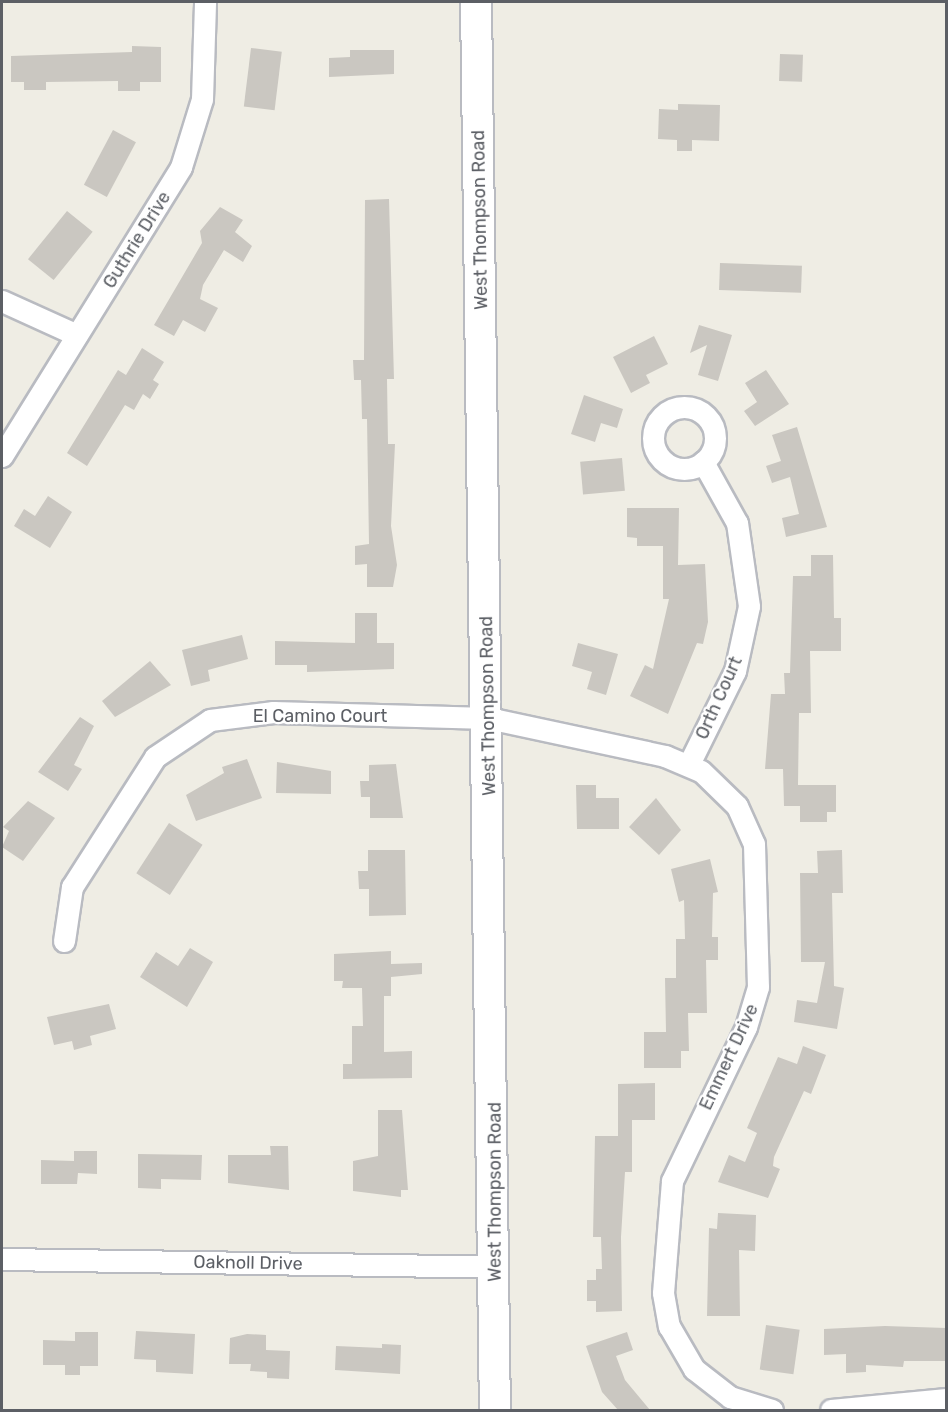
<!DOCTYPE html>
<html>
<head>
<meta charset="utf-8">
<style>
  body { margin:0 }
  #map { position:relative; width:948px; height:1412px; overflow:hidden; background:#efede4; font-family:Rubik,sans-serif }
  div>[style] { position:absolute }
  .building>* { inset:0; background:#cac7c1; transform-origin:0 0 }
  .roads { filter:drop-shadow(2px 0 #b9bbc1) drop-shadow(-2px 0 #b9bbc1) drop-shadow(0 2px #b9bbc1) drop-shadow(0 -2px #b9bbc1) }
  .minor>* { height:21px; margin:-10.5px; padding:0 10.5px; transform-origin:10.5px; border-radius:10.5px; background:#fff }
  .minor>.ring { margin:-10.5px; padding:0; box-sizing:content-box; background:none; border:21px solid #fff; border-radius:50% }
  .secondary>* { height:30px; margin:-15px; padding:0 15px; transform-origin:15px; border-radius:15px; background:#fff }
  span { translate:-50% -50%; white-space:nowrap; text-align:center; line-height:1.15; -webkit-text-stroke:4.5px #fff; paint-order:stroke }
  .street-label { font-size:18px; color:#5c5f65 }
  .frame { position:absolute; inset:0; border:3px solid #5c5f65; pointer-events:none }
</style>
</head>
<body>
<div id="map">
  <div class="building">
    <i style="clip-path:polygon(132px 46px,161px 47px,161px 82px,140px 82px,140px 91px,118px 91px,118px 81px,46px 82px,46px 90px,24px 90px,24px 82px,11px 82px,11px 56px,132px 52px)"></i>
    <i style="left:251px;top:48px;width:31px;height:59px;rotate:7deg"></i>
    <i style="clip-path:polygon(350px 50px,394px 50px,394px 74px,329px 77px,329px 58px,350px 57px)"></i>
    <i style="left:780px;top:54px;width:23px;height:27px;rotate:2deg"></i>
    <i style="clip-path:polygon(678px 104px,720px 105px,719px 141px,692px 140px,692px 151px,677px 151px,677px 140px,658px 139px,659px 109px,678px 110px)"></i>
    <i style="left:113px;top:130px;width:26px;height:62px;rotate:28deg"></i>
    <i style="clip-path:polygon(389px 199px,394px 379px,387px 379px,388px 444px,395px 444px,391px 526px,397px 565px,393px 587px,367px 587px,367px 564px,355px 565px,355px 546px,369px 544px,367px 419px,362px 419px,361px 380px,354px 380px,353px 360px,364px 360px,365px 200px)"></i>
    <i style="clip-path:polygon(220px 207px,243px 220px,235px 232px,252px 246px,243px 262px,224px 250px,203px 285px,200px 299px,218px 308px,205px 332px,183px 320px,174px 336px,154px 325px,202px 243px,200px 231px)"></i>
    <i style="left:67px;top:211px;width:33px;height:62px;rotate:39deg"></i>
    <i style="left:720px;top:263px;width:82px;height:27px;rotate:2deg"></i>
    <i style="clip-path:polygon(699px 325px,732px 335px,718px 381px,698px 375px,707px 345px,690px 353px)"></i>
    <i style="clip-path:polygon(654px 336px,668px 364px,646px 375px,650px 383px,631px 393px,613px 357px)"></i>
    <i style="clip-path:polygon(142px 348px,164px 362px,153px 380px,159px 384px,150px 399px,143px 394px,134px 410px,125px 405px,87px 466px,67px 453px,118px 370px,126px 375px)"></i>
    <i style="clip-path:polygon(766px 370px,789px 404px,755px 426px,744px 411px,757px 402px,745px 383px)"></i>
    <i style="clip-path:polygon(584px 395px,623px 409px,617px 428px,601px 423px,595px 442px,571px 434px)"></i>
    <i style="clip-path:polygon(797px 427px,827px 527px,786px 537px,782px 518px,799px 514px,790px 477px,772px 483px,766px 466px,781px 461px,772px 435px)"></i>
    <i style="left:622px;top:458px;width:33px;height:42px;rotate:85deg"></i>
    <i style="clip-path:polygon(48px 496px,72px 512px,50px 548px,14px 526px,24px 509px,35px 516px)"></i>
    <i style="clip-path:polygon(627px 508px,679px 508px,678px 565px,705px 564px,708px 622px,703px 644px,697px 643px,668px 714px,630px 696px,645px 665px,653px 669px,669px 599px,663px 599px,663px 546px,637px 546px,637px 538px,627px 537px)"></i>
    <i style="clip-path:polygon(811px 555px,833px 555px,834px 618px,841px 618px,841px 651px,810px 651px,811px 713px,799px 713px,798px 785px,836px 785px,836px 812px,827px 812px,827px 822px,800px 822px,800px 806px,784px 806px,783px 769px,765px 769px,771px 694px,785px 694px,784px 673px,790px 673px,793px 576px,811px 576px)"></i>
    <i style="clip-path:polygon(355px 613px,377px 613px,377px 643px,394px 643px,394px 669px,307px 672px,307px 665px,275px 665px,275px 641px,355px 643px)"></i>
    <i style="clip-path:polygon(242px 635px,248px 659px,208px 670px,210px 681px,191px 686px,182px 650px)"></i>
    <i style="clip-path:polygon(578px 643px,618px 654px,606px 695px,587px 689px,592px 672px,572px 666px)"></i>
    <i style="clip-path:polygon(150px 661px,171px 685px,115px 717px,102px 701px)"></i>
    <i style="clip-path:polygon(80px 717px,94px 726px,74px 765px,82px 769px,68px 791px,38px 772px)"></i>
    <i style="clip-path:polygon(247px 759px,262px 798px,196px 821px,186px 795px,224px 773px,222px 767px)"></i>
    <i style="clip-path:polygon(277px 762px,331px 771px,331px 794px,276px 793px)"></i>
    <i style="clip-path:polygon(396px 764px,403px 818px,370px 818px,370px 797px,361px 797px,360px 781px,369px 781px,369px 765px)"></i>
    <i style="clip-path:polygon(576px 785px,596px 785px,596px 798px,619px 798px,619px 829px,577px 829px)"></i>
    <i style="clip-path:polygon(656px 798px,681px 830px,659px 855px,629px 827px)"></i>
    <i style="clip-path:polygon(28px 801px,55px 818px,23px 861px,2px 847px,9px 831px,3px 827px)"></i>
    <i style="left:169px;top:823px;width:40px;height:60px;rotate:33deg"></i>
    <i style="clip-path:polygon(368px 850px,405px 850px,406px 915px,369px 916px,369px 889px,359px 889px,358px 871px,368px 871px)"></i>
    <i style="clip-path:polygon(842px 850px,843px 893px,832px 893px,834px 986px,844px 988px,837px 1029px,794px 1022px,797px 1000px,817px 1003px,825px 962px,801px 962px,800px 873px,818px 873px,817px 851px)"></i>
    <i style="clip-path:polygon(710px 859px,718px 892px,713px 893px,712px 937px,718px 937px,718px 960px,706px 960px,707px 1013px,688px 1013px,689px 1051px,681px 1051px,681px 1068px,644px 1068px,644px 1032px,666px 1032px,665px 978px,676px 978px,676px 939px,685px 939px,684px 900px,679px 902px,671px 869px)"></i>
    <i style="clip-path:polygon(190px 948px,213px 962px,187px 1007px,140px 977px,156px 952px,178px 966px)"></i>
    <i style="clip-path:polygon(391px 951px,391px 964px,422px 963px,422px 974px,391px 977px,391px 996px,384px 996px,384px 1052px,412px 1051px,412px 1078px,343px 1079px,343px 1064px,352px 1064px,352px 1026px,363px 1026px,362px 988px,342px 988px,343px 981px,334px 981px,334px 954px)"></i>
    <i style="clip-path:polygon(109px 1004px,116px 1029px,90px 1036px,92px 1045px,74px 1050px,72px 1041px,54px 1045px,47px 1017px)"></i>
    <i style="clip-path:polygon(803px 1046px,826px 1055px,811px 1094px,804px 1091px,774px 1157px,773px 1166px,780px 1169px,768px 1198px,718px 1182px,729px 1155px,745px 1162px,757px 1133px,747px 1128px,778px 1057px,797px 1064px)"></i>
    <i style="clip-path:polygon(655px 1083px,655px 1120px,632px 1120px,632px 1172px,625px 1172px,621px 1237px,622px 1311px,596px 1312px,596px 1301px,587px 1301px,587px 1280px,596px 1280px,596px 1269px,602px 1269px,601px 1237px,593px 1237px,595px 1136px,618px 1136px,618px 1084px)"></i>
    <i style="clip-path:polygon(378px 1110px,402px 1110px,408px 1190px,401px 1190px,401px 1197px,353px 1191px,353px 1161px,378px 1156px)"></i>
    <i style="clip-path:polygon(270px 1146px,288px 1146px,289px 1190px,228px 1183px,228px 1155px,271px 1155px)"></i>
    <i style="clip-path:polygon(74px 1151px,97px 1151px,97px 1174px,78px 1173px,77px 1184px,41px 1184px,41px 1160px,74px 1161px)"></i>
    <i style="clip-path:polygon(138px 1154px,202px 1155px,201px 1180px,161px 1179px,161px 1189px,138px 1188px)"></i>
    <i style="clip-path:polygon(718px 1213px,756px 1215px,755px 1251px,739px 1250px,740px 1316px,707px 1316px,709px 1228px,717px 1229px)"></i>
    <i style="left:766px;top:1325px;width:34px;height:45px;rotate:8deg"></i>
    <i style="clip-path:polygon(885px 1326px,946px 1328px,946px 1361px,904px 1361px,903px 1367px,866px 1365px,866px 1372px,846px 1373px,846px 1354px,824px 1355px,824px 1329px)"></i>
    <i style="clip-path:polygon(136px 1331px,195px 1334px,193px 1374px,156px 1372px,156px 1360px,134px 1359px)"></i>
    <i style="clip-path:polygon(75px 1332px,98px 1332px,98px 1366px,80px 1366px,80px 1375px,65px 1375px,65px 1365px,43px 1365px,43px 1340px,75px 1341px)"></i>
    <i style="clip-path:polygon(627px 1332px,633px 1350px,616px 1356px,625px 1380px,650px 1410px,618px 1410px,602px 1392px,586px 1346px)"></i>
    <i style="clip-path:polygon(247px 1334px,266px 1335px,266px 1350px,290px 1351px,289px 1379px,267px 1378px,267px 1372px,250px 1371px,251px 1364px,229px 1364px,230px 1338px)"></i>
    <i style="clip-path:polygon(382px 1344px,401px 1345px,400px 1374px,335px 1370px,336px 1346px,382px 1348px)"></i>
  </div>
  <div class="roads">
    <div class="minor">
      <i style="left:2px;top:301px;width:82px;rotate:24.4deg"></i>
      <i class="ring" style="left:653px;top:407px;width:41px;height:41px"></i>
      <i style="left:2px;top:456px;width:340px;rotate:-58.2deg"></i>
      <i style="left:181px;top:167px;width:71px;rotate:-72.8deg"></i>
      <i style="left:202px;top:99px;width:97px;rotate:-88.2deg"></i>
      <i style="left:689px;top:764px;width:104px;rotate:-63.7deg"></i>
      <i style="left:735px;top:671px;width:66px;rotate:-77.8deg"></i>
      <i style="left:749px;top:606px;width:84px;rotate:-98.2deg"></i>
      <i style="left:737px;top:523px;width:70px;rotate:-119.1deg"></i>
      <i style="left:64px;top:941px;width:55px;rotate:-81.6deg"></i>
      <i style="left:72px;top:887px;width:154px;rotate:-57.4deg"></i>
      <i style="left:155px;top:757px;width:66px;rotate:-33.9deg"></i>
      <i style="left:210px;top:720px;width:64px;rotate:-7.2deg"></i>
      <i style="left:273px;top:712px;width:215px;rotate:1.6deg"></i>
      <i style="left:488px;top:718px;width:181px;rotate:12.1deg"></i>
      <i style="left:665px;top:756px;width:39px;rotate:23deg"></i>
      <i style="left:701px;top:771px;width:50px;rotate:44.2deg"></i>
      <i style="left:737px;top:806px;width:42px;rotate:65.9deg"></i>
      <i style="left:754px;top:844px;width:143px;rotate:88.4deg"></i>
      <i style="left:758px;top:987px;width:42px;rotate:106.7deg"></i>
      <i style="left:746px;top:1027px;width:171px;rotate:115.7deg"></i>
      <i style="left:672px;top:1181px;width:112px;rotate:94.6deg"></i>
      <i style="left:663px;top:1293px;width:34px;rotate:80deg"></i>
      <i style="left:669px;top:1326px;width:50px;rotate:59.8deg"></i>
      <i style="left:694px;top:1369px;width:46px;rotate:37.9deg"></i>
      <i style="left:730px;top:1397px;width:44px;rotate:17.2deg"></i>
      <i style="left:2px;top:1259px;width:493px;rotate:0.9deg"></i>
      <i style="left:831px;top:1410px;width:116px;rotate:-5.5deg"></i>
    </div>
    <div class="secondary">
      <i style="left:476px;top:2px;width:1408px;rotate:89.23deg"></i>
    </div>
  </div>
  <div class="street-label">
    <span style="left:480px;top:220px;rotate:-91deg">West Thompson Road</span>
    <span style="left:137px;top:240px;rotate:-58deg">Guthrie Drive</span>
    <span style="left:719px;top:698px;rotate:-66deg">Orth Court</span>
    <span style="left:488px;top:706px;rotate:-91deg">West Thompson Road</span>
    <span style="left:320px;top:716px">El Camino Court</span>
    <span style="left:729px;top:1057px;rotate:-65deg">Emmert Drive</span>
    <span style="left:495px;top:1192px;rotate:-90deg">West Thompson Road</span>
    <span style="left:248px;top:1263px;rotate:1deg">Oaknoll Drive</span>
  </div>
  <div class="frame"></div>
</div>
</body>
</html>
